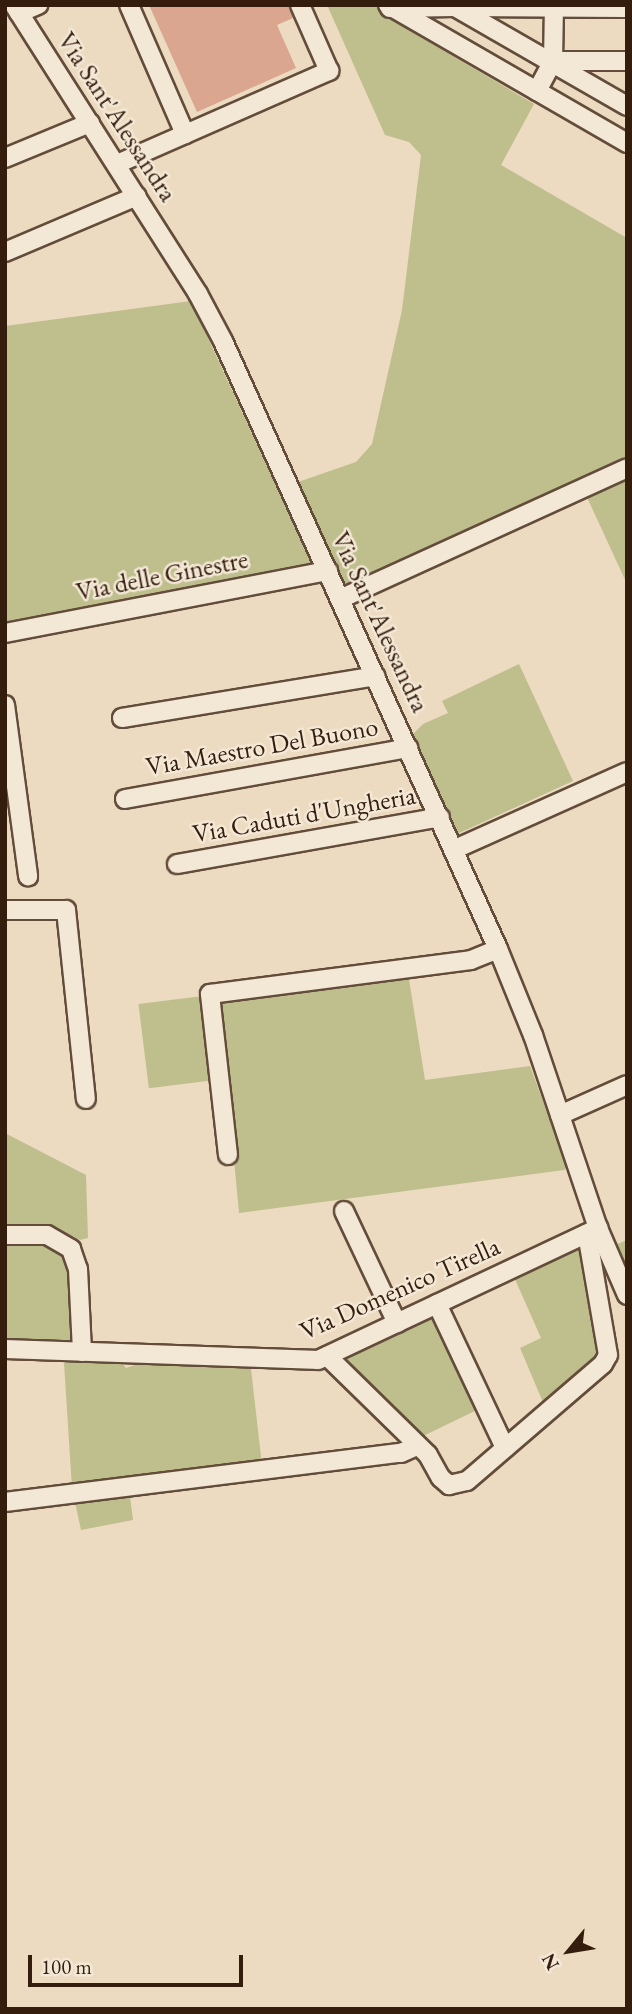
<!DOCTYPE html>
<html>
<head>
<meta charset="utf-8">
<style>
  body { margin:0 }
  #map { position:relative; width:632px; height:2014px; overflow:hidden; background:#ecdbc0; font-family:"EB Garamond",serif }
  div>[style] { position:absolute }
  .green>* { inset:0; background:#bfbe8d; transform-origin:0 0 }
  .building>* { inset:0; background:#daa690 }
  .roads { filter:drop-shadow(2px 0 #634c3a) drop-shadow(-2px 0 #634c3a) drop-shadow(0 2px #634c3a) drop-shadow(0 -2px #634c3a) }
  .minor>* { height:18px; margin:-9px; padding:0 9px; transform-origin:9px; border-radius:9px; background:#f3e8d6 }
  span { translate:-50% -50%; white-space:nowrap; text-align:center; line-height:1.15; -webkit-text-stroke:5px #f3e8d6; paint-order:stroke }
  .street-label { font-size:26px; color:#351d0e }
  .frame { position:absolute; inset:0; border:7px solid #351d0e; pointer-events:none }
  .north { position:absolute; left:534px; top:1916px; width:70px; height:70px; -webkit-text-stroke:5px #f3e8d6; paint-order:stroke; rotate:240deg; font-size:19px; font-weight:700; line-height:28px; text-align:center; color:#351d0e }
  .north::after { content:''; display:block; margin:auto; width:24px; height:32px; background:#351d0e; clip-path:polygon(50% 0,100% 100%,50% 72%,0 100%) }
  .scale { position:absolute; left:28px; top:1955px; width:215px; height:32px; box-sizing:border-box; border:4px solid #351d0e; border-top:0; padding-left:9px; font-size:21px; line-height:24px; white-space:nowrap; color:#351d0e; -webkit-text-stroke:5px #f3e8d6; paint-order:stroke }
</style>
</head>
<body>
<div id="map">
  <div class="green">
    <i style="clip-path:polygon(327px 5px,377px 5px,383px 15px,534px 104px,501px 165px,627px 238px,627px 460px,352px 585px,342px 585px,298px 482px,356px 462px,372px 444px,402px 310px,421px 155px,409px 142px,385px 135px)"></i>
    <i style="clip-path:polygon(191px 301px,312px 564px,5px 624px,5px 326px)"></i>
    <i style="clip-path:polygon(627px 474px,627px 584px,585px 493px)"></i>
    <i style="clip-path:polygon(519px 664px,573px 781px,455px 835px,410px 737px,423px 724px,448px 713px,442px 701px)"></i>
    <i style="clip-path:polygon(408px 973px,425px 1080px,530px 1066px,567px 1167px,564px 1170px,239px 1213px,219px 998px)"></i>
    <i style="left:203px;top:996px;width:85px;height:65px;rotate:83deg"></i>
    <i style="clip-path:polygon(5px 1133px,86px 1175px,88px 1238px,80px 1240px,58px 1229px,5px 1229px)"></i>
    <i style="clip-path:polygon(627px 1240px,627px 1275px,615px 1245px)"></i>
    <i style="clip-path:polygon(5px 1241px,49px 1241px,65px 1251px,75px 1343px,5px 1343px)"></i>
    <i style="clip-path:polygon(585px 1243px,600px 1355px,545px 1407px,520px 1348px,541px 1338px,514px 1277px)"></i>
    <i style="clip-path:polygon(435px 1314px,479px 1409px,419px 1438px,347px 1359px)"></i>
    <i style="clip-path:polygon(75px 1358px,122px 1363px,126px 1368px,141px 1363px,195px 1363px,251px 1369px,263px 1474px,128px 1481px,133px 1520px,81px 1530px,72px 1488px,64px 1363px)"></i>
  </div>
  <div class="building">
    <i style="clip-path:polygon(149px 5px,289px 5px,293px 18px,277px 25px,296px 68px,197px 112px)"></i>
  </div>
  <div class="roads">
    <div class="minor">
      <i style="left:14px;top:5px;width:343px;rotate:57.5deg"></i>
      <i style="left:198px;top:294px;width:53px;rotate:62deg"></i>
      <i style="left:223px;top:341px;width:667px;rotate:65.66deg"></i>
      <i style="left:498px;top:949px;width:93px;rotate:67.9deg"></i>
      <i style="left:533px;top:1035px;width:204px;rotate:71.4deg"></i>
      <i style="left:598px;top:1228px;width:73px;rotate:66.6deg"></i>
      <i style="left:129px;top:5px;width:141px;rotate:66.5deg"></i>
      <i style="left:388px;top:5px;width:276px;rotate:30deg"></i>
      <i style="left:554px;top:5px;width:56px;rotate:91deg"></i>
      <i style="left:553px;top:61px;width:74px"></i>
      <i style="left:459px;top:7px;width:168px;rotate:0.3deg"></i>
      <i style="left:390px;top:8px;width:65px;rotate:-0.9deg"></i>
      <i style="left:455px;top:7px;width:198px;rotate:29.9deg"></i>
      <i style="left:19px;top:13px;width:21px;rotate:-23deg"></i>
      <i style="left:537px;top:91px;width:34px;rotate:-62deg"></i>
      <i style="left:5px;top:158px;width:92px;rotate:-22.4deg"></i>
      <i style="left:117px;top:164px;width:232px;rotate:-23.7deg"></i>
      <i style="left:329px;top:71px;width:72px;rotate:-113.7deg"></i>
      <i style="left:5px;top:252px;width:143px;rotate:-23deg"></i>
      <i style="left:340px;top:599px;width:315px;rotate:-24.5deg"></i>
      <i style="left:5px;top:633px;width:329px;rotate:-10.9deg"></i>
      <i style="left:5px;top:705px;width:173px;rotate:82.3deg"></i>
      <i style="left:122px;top:718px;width:257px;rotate:-9.4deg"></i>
      <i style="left:125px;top:799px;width:288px;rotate:-10.2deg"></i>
      <i style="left:455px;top:849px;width:188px;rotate:-24.1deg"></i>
      <i style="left:177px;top:864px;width:267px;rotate:-10.1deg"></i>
      <i style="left:5px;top:910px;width:61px"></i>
      <i style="left:66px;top:910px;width:190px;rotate:84deg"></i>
      <i style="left:560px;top:1115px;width:73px;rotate:-24.1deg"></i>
      <i style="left:228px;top:1155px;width:162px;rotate:-96.4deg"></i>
      <i style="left:210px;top:994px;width:263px;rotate:-7.4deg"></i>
      <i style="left:471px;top:960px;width:29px;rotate:-22deg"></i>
      <i style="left:344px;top:1211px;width:124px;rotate:64.7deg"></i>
      <i style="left:5px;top:1235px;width:42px"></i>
      <i style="left:47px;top:1235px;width:28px;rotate:30deg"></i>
      <i style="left:71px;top:1249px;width:21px;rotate:71deg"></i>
      <i style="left:78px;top:1269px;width:83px;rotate:87.2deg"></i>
      <i style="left:437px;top:1304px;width:159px;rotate:64.7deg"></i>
      <i style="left:5px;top:1349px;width:313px;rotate:2deg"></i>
      <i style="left:318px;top:1360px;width:310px;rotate:-25.2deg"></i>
      <i style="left:327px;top:1356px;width:141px;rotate:44.4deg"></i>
      <i style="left:428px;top:1455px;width:26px;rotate:61deg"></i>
      <i style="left:441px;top:1478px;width:11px;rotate:41deg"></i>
      <i style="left:449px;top:1485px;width:18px;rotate:-13deg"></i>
      <i style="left:467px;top:1481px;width:179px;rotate:-40.7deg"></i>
      <i style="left:603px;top:1364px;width:10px;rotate:-61deg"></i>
      <i style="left:608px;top:1355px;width:123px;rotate:-99.8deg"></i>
      <i style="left:5px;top:1502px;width:399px;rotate:-7.1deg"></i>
      <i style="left:401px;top:1453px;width:17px;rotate:-24deg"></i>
    </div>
  </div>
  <div class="street-label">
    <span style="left:117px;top:117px;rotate:57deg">Via Sant'Alessandra</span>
    <span style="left:162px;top:576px;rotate:-11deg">Via delle Ginestre</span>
    <span style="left:380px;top:622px;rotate:65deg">Via Sant'Alessandra</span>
    <span style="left:262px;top:747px;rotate:-10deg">Via Maestro Del Buono</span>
    <span style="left:304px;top:815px;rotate:-10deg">Via Caduti d'Ungheria</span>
    <span style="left:400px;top:1289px;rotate:-24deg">Via Domenico Tirella</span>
  </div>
  <div class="frame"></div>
  <div class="north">N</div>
  <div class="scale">100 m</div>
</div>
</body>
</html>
